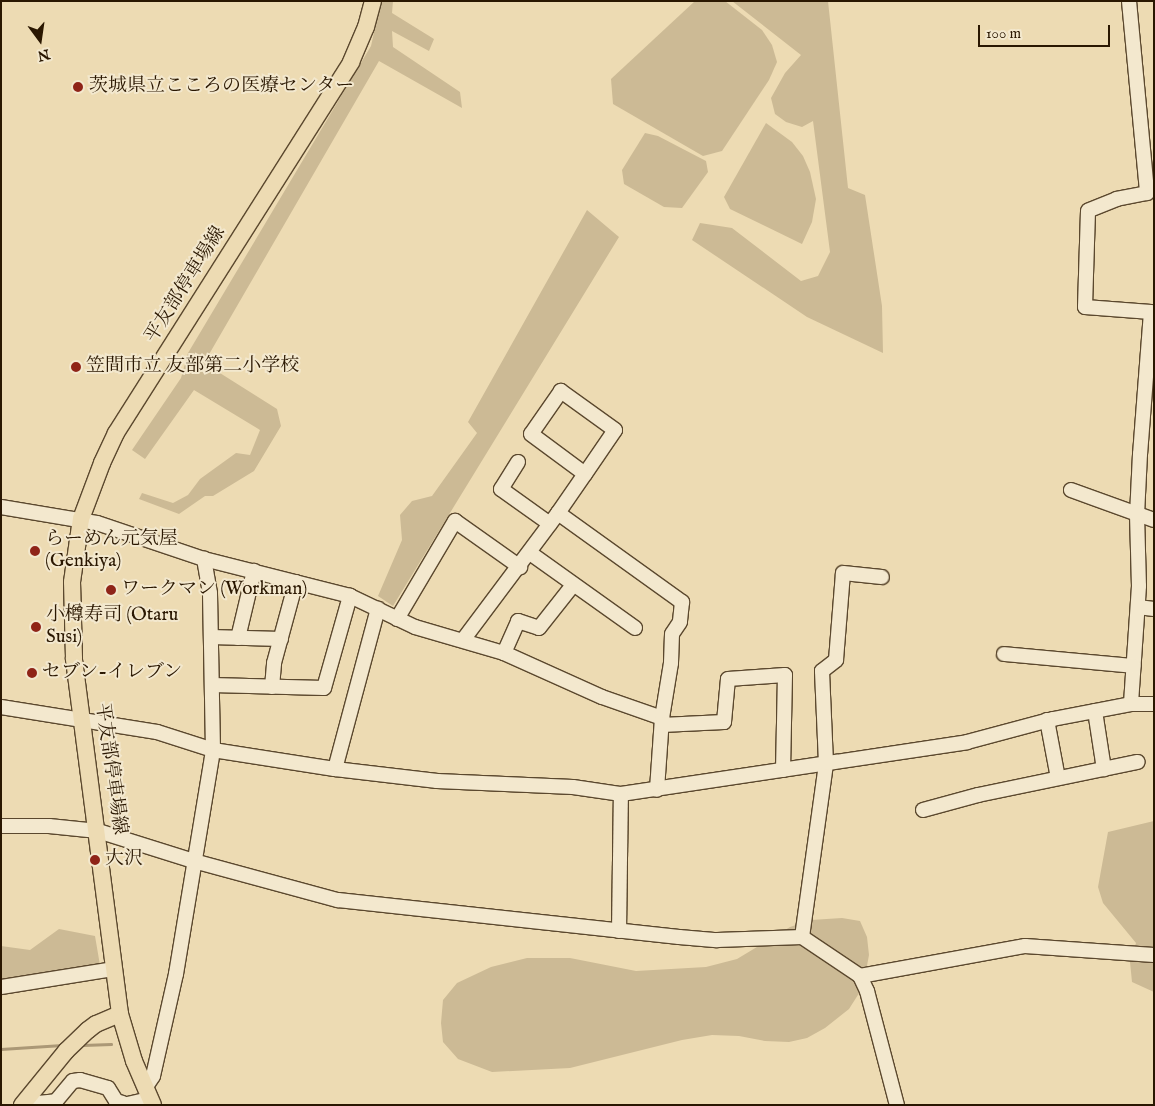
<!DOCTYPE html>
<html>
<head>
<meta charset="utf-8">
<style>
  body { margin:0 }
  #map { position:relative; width:1155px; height:1106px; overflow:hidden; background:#eddbb3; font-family:"IM FELL English","Noto Serif JP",serif }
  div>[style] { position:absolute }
  .green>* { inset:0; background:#ccba95 }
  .stream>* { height:2.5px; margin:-1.25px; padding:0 1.25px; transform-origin:1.25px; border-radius:1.25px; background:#ab9876 }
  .roads { filter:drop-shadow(1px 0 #5b482e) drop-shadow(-1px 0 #5b482e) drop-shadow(0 1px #5b482e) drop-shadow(0 -1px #5b482e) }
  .minor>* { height:14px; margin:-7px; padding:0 7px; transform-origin:7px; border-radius:7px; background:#f3e8ce }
  .major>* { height:16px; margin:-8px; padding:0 8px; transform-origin:8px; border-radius:8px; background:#eddbb3 }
  .dots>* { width:14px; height:14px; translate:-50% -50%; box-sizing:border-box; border:2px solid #f3e8ce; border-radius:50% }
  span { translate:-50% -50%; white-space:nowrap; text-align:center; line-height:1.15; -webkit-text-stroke:4px #f3e8ce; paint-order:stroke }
  .poi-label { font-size:19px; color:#2a1701 }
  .left { translate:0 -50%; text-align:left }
  .street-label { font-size:19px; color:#2a1701 }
  .frame { position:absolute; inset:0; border:2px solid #2a1701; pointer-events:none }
  .north { position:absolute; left:15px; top:15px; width:50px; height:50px; -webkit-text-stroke:4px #f3e8ce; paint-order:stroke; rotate:166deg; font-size:14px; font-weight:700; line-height:20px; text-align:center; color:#2a1701 }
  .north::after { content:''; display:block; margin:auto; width:18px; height:22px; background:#2a1701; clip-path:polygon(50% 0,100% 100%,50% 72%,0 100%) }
  .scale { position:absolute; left:978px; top:25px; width:132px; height:22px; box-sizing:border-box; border:2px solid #2a1701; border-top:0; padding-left:6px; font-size:15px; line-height:18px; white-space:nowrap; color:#2a1701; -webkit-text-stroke:4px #f3e8ce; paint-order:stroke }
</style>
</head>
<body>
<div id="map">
  <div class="green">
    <i style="clip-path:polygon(381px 1px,393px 1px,392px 13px,434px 39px,429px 51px,392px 31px,393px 47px,460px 92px,462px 108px,379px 61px,204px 363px,277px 409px,281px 426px,254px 471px,213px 496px,205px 496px,179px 514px,139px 499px,142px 493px,173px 503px,188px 495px,200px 479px,236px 453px,250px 455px,260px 430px,194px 390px,145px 459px,132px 450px,181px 378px,188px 353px,371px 46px)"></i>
    <i style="clip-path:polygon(695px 1px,725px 1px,762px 30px,772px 45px,777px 62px,769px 80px,722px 151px,703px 156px,613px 104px,611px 79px)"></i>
    <i style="clip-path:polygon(732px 1px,828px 1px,848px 188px,865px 195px,882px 306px,883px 353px,807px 317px,692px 240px,700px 223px,732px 228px,801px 281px,818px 276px,830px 252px,813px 121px,802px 127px,786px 122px,775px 114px,771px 98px,785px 73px,801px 55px)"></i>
    <i style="clip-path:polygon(766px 123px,792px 142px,803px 156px,810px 172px,816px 199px,812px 222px,802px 244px,730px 209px,724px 197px)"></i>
    <i style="clip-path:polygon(645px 133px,658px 136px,706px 161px,708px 172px,682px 208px,664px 207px,624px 184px,622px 170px)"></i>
    <i style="clip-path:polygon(587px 210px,619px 237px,393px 606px,378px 596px,402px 540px,400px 515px,412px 501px,432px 496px,477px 433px,468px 422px)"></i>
    <i style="clip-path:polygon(1154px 821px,1154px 992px,1132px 982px,1130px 962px,1136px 943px,1103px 903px,1098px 887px,1108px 832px)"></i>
    <i style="clip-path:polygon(842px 918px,860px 921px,867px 937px,869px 955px,863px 987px,849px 1009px,825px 1028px,807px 1038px,789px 1042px,765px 1041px,739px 1036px,712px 1035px,682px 1040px,570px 1068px,492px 1072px,458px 1059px,443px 1042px,441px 1023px,443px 1000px,457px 983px,491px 967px,527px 958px,570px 958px,636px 971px,706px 967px,737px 959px,790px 927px,811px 920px)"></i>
    <i style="clip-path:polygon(59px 929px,95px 936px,102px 977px,1px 983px,1px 946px,30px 950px)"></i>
  </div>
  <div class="stream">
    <i style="left:83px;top:1045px;width:28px;rotate:-2deg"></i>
    <i style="left:1px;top:1049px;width:61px;rotate:-3.8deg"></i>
  </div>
  <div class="roads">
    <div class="minor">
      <i style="left:1129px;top:1px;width:193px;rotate:84.6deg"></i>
      <i style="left:1147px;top:193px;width:31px;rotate:169deg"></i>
      <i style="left:1117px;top:199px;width:31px;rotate:158deg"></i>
      <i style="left:1088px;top:211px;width:96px;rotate:91.8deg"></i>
      <i style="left:1085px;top:307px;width:66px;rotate:4.3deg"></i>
      <i style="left:1151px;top:312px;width:142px;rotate:94.4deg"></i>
      <i style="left:1140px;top:454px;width:61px;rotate:92.8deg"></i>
      <i style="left:1137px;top:515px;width:71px;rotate:88.4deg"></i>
      <i style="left:1139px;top:586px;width:118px;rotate:93.9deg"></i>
      <i style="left:518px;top:462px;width:32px;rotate:122deg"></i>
      <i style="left:501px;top:489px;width:60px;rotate:35.5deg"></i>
      <i style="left:1071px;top:490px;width:88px;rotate:19.9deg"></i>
      <i style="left:1px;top:507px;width:97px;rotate:9.5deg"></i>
      <i style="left:97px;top:523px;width:113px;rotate:18.6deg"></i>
      <i style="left:204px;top:559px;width:151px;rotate:14.2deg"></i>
      <i style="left:350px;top:596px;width:72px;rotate:25.5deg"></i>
      <i style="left:415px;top:627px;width:93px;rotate:16.3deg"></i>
      <i style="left:504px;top:653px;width:107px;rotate:24.2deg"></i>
      <i style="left:602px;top:697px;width:64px;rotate:19.3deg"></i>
      <i style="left:662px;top:718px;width:72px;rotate:94deg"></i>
      <i style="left:558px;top:513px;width:47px;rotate:-55.3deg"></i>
      <i style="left:585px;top:474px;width:53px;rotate:-55.7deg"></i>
      <i style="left:615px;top:430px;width:67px;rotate:-144.2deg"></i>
      <i style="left:561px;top:391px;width:52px;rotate:124.9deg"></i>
      <i style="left:531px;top:434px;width:67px;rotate:36.5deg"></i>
      <i style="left:530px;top:553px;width:129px;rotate:35.5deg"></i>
      <i style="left:1138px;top:607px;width:16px;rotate:7deg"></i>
      <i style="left:397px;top:619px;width:114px;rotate:-59.4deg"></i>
      <i style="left:455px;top:521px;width:80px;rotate:35.3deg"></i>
      <i style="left:211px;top:637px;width:70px;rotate:1.6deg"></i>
      <i style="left:238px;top:638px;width:69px;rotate:-76.6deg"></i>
      <i style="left:463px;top:640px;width:159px;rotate:-53.2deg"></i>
      <i style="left:558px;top:513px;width:153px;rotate:35.7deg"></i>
      <i style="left:682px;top:602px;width:20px;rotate:96deg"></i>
      <i style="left:680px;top:622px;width:14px;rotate:124deg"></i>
      <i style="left:672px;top:634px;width:29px;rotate:92deg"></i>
      <i style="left:671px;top:663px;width:56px;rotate:99.3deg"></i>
      <i style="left:504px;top:653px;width:35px;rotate:-66deg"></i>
      <i style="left:518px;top:621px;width:22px;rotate:18deg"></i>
      <i style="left:539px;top:628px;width:55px;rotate:-51.7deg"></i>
      <i style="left:1004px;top:654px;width:130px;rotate:5.3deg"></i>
      <i style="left:212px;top:685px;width:112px;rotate:1.5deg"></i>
      <i style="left:324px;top:688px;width:96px;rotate:-74.2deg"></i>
      <i style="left:272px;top:687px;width:24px;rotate:-85deg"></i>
      <i style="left:274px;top:663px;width:84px;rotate:-74.8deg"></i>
      <i style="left:1px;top:707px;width:158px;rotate:9.1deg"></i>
      <i style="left:157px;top:732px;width:59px;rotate:17.8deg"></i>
      <i style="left:213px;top:750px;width:123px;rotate:8.9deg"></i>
      <i style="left:335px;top:769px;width:103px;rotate:6.7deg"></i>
      <i style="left:437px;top:781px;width:136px;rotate:2.5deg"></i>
      <i style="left:573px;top:787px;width:49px;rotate:8.3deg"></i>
      <i style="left:621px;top:794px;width:350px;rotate:-8.5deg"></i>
      <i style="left:967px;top:742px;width:89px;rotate:-15deg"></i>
      <i style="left:1053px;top:719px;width:79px;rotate:-10.9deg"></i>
      <i style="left:1131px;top:704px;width:23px"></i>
      <i style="left:1095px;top:711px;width:59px;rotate:81.2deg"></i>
      <i style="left:1047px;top:720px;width:59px;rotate:79.3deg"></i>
      <i style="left:662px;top:725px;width:62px;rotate:-2.8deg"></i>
      <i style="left:724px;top:722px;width:43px;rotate:-84.7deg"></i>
      <i style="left:728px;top:679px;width:57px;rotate:-4deg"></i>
      <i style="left:785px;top:675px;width:95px;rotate:91.2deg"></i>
      <i style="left:335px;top:769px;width:166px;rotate:-75deg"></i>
      <i style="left:923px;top:810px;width:57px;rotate:-15.3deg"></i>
      <i style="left:978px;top:795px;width:163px;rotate:-11.7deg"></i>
      <i style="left:1px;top:826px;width:48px"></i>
      <i style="left:49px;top:826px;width:49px;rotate:5.8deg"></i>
      <i style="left:98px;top:831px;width:101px;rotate:17.4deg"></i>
      <i style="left:194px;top:861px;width:149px;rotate:15.2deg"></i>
      <i style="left:338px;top:900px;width:343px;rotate:6.2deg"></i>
      <i style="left:679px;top:937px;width:38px;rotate:5deg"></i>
      <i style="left:717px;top:940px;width:85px;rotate:-2deg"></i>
      <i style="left:802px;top:937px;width:70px;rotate:33.9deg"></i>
      <i style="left:860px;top:976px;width:17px;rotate:65deg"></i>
      <i style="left:867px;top:991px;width:118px;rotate:75.3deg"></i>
      <i style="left:619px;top:931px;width:137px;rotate:-89.2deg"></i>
      <i style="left:802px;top:937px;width:176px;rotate:-82.1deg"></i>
      <i style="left:826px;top:763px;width:92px;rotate:-92.5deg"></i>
      <i style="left:822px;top:671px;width:18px;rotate:-38deg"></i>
      <i style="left:836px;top:660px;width:87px;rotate:-85.4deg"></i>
      <i style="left:843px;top:573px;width:39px;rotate:6deg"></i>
      <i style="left:860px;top:976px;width:168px;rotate:-10.3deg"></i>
      <i style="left:1025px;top:946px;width:129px;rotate:4deg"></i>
      <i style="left:1px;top:987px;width:114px;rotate:-9.1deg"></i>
      <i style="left:145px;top:1088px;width:14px;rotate:-56deg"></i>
      <i style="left:153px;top:1076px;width:105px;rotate:-77.3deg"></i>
      <i style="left:176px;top:974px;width:227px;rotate:-80.6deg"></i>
      <i style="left:213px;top:750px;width:157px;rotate:-91.1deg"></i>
      <i style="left:210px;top:593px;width:35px;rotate:-100deg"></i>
      <i style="left:26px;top:1100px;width:12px;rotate:14deg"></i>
      <i style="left:38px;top:1103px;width:18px;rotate:-6deg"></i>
      <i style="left:56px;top:1101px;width:26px;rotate:-50deg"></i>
      <i style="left:73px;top:1081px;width:7px;rotate:-8deg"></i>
      <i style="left:80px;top:1080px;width:29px;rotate:16deg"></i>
      <i style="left:108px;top:1088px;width:15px;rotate:58deg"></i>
      <i style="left:116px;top:1101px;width:7px;rotate:16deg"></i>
      <i style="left:123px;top:1105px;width:28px;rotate:-13deg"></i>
    </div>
    <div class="major">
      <i style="left:22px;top:1105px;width:70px;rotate:-50.8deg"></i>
      <i style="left:66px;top:1051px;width:30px;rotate:-44deg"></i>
      <i style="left:88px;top:1030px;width:10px;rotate:-37deg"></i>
      <i style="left:96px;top:1024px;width:26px;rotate:-23deg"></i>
      <i style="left:153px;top:1105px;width:48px;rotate:-113.4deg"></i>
      <i style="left:134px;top:1061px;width:49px;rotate:-106.6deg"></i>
      <i style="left:120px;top:1014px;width:359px;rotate:-97.4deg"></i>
      <i style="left:74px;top:658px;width:76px;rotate:-91.5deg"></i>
      <i style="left:72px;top:582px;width:64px;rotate:-81.9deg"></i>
      <i style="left:81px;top:519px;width:60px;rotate:-69.4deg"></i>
      <i style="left:102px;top:463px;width:33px;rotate:-65deg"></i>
      <i style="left:116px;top:433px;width:439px;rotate:-57.6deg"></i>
      <i style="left:351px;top:62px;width:38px;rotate:-67deg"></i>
      <i style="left:366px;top:27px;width:27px;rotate:-75deg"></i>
    </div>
  </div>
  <div class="dots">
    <i style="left:78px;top:87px;background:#8f2418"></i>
    <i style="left:76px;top:367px;background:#8f2418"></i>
    <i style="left:35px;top:551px;background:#8f2418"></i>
    <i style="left:111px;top:590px;background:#8f2418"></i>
    <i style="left:36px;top:627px;background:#8f2418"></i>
    <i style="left:32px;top:673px;background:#8f2418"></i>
    <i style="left:95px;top:860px;background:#8f2418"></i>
  </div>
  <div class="poi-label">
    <span class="left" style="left:89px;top:87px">茨城県立こころの医療センター</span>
    <span class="left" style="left:86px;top:367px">笠間市立 友部第二小学校</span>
    <span class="left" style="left:45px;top:551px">らーめん元気屋<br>(Genkiya)</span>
    <span class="left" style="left:121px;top:590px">ワークマン (Workman)</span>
    <span class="left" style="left:46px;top:627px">小樽寿司 (Otaru<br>Susi)</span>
    <span class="left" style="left:42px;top:673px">セブン-イレブン</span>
    <span class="left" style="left:105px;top:860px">大沢</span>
  </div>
  <div class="street-label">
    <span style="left:186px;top:285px;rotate:-58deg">平友部停車場線</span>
    <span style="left:110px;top:769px;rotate:82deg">平友部停車場線</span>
  </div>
  <div class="frame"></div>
  <div class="north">N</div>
  <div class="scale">100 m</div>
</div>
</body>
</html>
